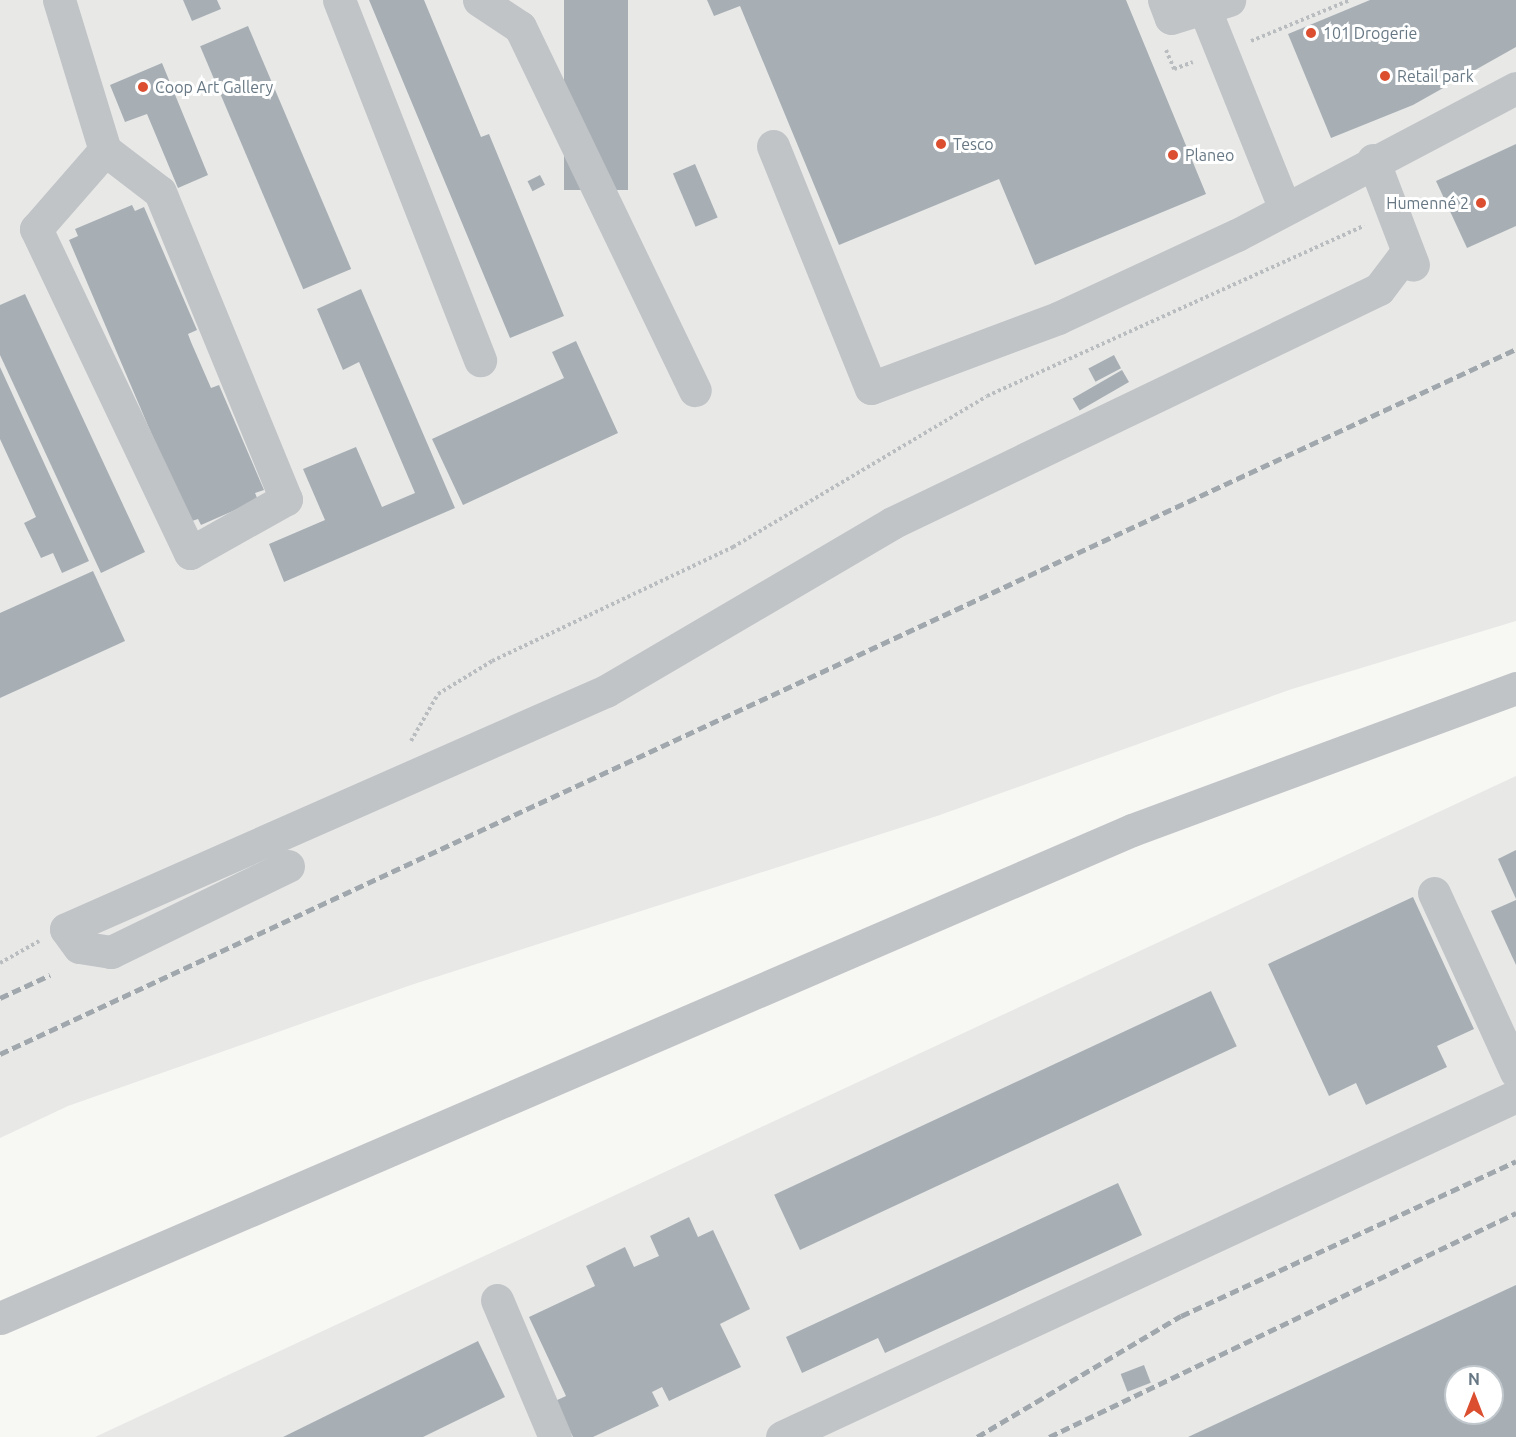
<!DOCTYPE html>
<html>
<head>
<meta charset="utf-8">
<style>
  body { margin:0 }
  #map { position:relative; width:1516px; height:1437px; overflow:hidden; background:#f7f7f4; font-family:Ubuntu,sans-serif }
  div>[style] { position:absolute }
  .built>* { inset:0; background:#e8e8e7 }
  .building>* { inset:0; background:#a7afb5; transform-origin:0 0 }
  .path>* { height:4px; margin-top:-2px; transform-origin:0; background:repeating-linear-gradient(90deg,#babdbf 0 3px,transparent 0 6px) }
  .minor>* { height:33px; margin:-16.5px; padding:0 16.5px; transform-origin:16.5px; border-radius:16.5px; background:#c0c4c7 }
  .rail>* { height:4.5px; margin-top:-2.25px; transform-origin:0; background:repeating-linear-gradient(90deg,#a1a8ad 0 9px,transparent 0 13.5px) }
  .dots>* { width:16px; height:16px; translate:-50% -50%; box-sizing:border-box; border:3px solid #fff; border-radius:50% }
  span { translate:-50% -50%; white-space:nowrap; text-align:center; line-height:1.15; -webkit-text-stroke:6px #fff; paint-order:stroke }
  .poi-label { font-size:16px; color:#677884 }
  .left { translate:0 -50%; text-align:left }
  .right { translate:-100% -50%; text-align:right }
  .north { position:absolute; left:1444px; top:1365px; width:60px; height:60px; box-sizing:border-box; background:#fff; border:2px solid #c2c9ce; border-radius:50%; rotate:0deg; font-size:16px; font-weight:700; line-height:24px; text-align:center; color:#677884 }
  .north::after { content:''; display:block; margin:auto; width:21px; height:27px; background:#db4f30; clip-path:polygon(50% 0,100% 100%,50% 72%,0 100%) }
</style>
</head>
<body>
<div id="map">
  <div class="built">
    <i style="clip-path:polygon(0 0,1516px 0,1516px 621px,1292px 689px,937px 816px,411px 985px,68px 1106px,0 1138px)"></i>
    <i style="clip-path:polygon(evenodd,1516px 776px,1516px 1437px,95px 1437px,1516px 776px,1456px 1377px,1492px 1377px,1492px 1413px,1456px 1413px,1456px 1377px)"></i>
  </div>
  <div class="building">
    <i style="clip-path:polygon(183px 0,217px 0,221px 9px,192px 21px)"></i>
    <i style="clip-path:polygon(369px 0,424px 0,481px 137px,489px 134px,564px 316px,510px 338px)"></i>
    <i style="left:564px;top:0;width:64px;height:190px"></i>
    <i style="clip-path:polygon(707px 0,1126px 0,1206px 194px,1035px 265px,999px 179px,839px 245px,740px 6px,714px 16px)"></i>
    <i style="clip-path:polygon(1370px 0,1516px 0,1516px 47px,1413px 105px,1331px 138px,1288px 34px)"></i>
    <i style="left:248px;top:26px;width:264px;height:52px;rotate:67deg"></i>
    <i style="clip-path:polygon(162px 63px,208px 175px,178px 188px,147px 114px,125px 122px,110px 85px)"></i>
    <i style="clip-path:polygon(1516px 144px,1516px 226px,1467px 248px,1436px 181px)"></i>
    <i style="left:695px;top:164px;width:58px;height:24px;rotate:67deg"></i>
    <i style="left:540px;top:175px;width:11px;height:14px;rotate:63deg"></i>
    <i style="clip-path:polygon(132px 205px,135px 211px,144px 207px,197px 330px,188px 334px,191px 342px,211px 388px,219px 385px,264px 490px,255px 493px,258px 500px,201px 525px,198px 519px,189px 522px,69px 240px,78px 236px,75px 229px)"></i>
    <i style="clip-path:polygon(361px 289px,455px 508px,284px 582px,269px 544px,325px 520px,303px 469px,356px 447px,382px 507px,415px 493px,359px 362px,343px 370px,317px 309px)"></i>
    <i style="clip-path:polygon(25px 294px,145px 552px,101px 573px,0 355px,0 305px)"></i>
    <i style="clip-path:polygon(576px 341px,618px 433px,463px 505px,432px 439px,564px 378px,552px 352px)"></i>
    <i style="left:1114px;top:355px;width:15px;height:29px;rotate:62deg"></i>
    <i style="clip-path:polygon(0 367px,89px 561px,62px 573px,53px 553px,41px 558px,24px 523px,36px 517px,0 439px)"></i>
    <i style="left:1122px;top:370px;width:14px;height:57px;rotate:60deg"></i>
    <i style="clip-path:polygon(93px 571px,125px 641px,0 698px,0 613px)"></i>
    <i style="clip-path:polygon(1516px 850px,1516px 899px,1498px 859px)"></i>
    <i style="clip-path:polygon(1413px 897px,1474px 1029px,1437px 1046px,1447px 1067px,1366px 1105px,1356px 1083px,1329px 1096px,1268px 964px)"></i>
    <i style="clip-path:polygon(1516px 900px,1516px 965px,1491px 911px)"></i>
    <i style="left:1211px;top:991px;width:61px;height:482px;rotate:65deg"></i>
    <i style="clip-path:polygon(1118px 1183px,1142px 1235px,885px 1353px,878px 1338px,802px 1373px,786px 1337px)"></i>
    <i style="clip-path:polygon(689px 1217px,698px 1237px,713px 1230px,750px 1309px,720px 1324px,741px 1367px,669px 1401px,662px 1387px,652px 1392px,659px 1406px,593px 1437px,573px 1437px,555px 1401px,566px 1396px,529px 1317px,595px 1286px,586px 1266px,625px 1247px,634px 1267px,659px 1256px,650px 1236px)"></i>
    <i style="clip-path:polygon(evenodd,1516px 1285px,1516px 1437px,1188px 1437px,1516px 1285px,1456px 1377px,1492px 1377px,1492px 1413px,1456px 1413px,1456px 1377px)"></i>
    <i style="clip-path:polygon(478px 1341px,505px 1397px,423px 1437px,283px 1437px)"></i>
    <i style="left:1144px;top:1365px;width:19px;height:25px;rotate:69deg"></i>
  </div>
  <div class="path">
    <i style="left:1251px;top:41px;width:107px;rotate:-22.5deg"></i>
    <i style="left:1166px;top:50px;width:21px;rotate:67deg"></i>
    <i style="left:1174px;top:69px;width:20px;rotate:-20deg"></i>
    <i style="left:411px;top:741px;width:54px;rotate:-60.1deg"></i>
    <i style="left:438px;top:694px;width:63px;rotate:-31.4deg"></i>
    <i style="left:492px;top:661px;width:267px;rotate:-25.3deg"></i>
    <i style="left:733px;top:547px;width:295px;rotate:-30.7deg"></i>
    <i style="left:987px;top:396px;width:414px;rotate:-24.3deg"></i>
    <i style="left:0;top:963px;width:45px;rotate:-29.4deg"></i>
  </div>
  <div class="minor">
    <i style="left:59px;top:0;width:157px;rotate:73deg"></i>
    <i style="left:105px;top:150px;width:69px;rotate:37.4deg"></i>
    <i style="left:160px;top:192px;width:332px;rotate:67.7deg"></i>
    <i style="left:286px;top:499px;width:110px;rotate:150.6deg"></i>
    <i style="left:190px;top:553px;width:359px;rotate:-115.4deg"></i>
    <i style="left:36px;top:229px;width:105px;rotate:-48.9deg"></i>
    <i style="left:339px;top:0;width:387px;rotate:68.6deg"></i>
    <i style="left:479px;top:0;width:49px;rotate:33.4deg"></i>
    <i style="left:520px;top:27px;width:403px;rotate:64.3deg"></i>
    <i style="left:1164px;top:0;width:19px;rotate:69deg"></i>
    <i style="left:1171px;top:18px;width:61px;rotate:-17.2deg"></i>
    <i style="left:1205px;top:10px;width:214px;rotate:68.1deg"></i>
    <i style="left:773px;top:146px;width:261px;rotate:68deg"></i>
    <i style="left:871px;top:388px;width:200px;rotate:-20.5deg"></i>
    <i style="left:1058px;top:318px;width:197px;rotate:-24.9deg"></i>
    <i style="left:1237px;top:235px;width:315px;rotate:-27.8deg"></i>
    <i style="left:1373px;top:160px;width:112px;rotate:69.1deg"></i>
    <i style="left:288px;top:866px;width:197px;rotate:154.1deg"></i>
    <i style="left:111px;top:952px;width:32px;rotate:-171deg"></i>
    <i style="left:79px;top:947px;width:22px;rotate:-126deg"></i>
    <i style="left:66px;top:929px;width:590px;rotate:-23.79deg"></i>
    <i style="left:606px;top:691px;width:332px;rotate:-30.4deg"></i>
    <i style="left:892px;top:523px;width:540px;rotate:-25.66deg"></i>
    <i style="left:1379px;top:289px;width:46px;rotate:-52.9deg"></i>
    <i style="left:1434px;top:893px;width:197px;rotate:65.4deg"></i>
    <i style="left:497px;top:1300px;width:149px;rotate:67.1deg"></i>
    <i style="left:0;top:1318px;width:1233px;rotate:-23.32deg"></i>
    <i style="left:1132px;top:830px;width:409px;rotate:-20.3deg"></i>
    <i style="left:782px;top:1437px;width:809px;rotate:-24.92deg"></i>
  </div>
  <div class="rail">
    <i style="left:0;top:998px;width:55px;rotate:-24.7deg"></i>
    <i style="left:0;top:1054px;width:1672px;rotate:-24.94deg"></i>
    <i style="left:977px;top:1437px;width:237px;rotate:-30.7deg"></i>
    <i style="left:1181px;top:1316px;width:369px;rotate:-24.8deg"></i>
    <i style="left:1049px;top:1437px;width:518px;rotate:-25.63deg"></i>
  </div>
  <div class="dots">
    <i style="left:1311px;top:33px;background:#db4f30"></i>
    <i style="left:1385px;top:76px;background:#db4f30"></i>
    <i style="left:143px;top:87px;background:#db4f30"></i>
    <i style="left:941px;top:144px;background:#db4f30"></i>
    <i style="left:1173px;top:155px;background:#db4f30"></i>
    <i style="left:1481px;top:203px;background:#db4f30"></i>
  </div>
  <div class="poi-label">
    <span class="left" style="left:1323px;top:33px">101 Drogerie</span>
    <span class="left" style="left:1397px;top:76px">Retail park</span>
    <span class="left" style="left:155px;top:87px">Coop Art Gallery</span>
    <span class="left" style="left:953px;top:144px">Tesco</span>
    <span class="left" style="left:1185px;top:155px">Planeo</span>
    <span class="right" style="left:1469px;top:203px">Humenné 2</span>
  </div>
  <div class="north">N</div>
</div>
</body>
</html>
